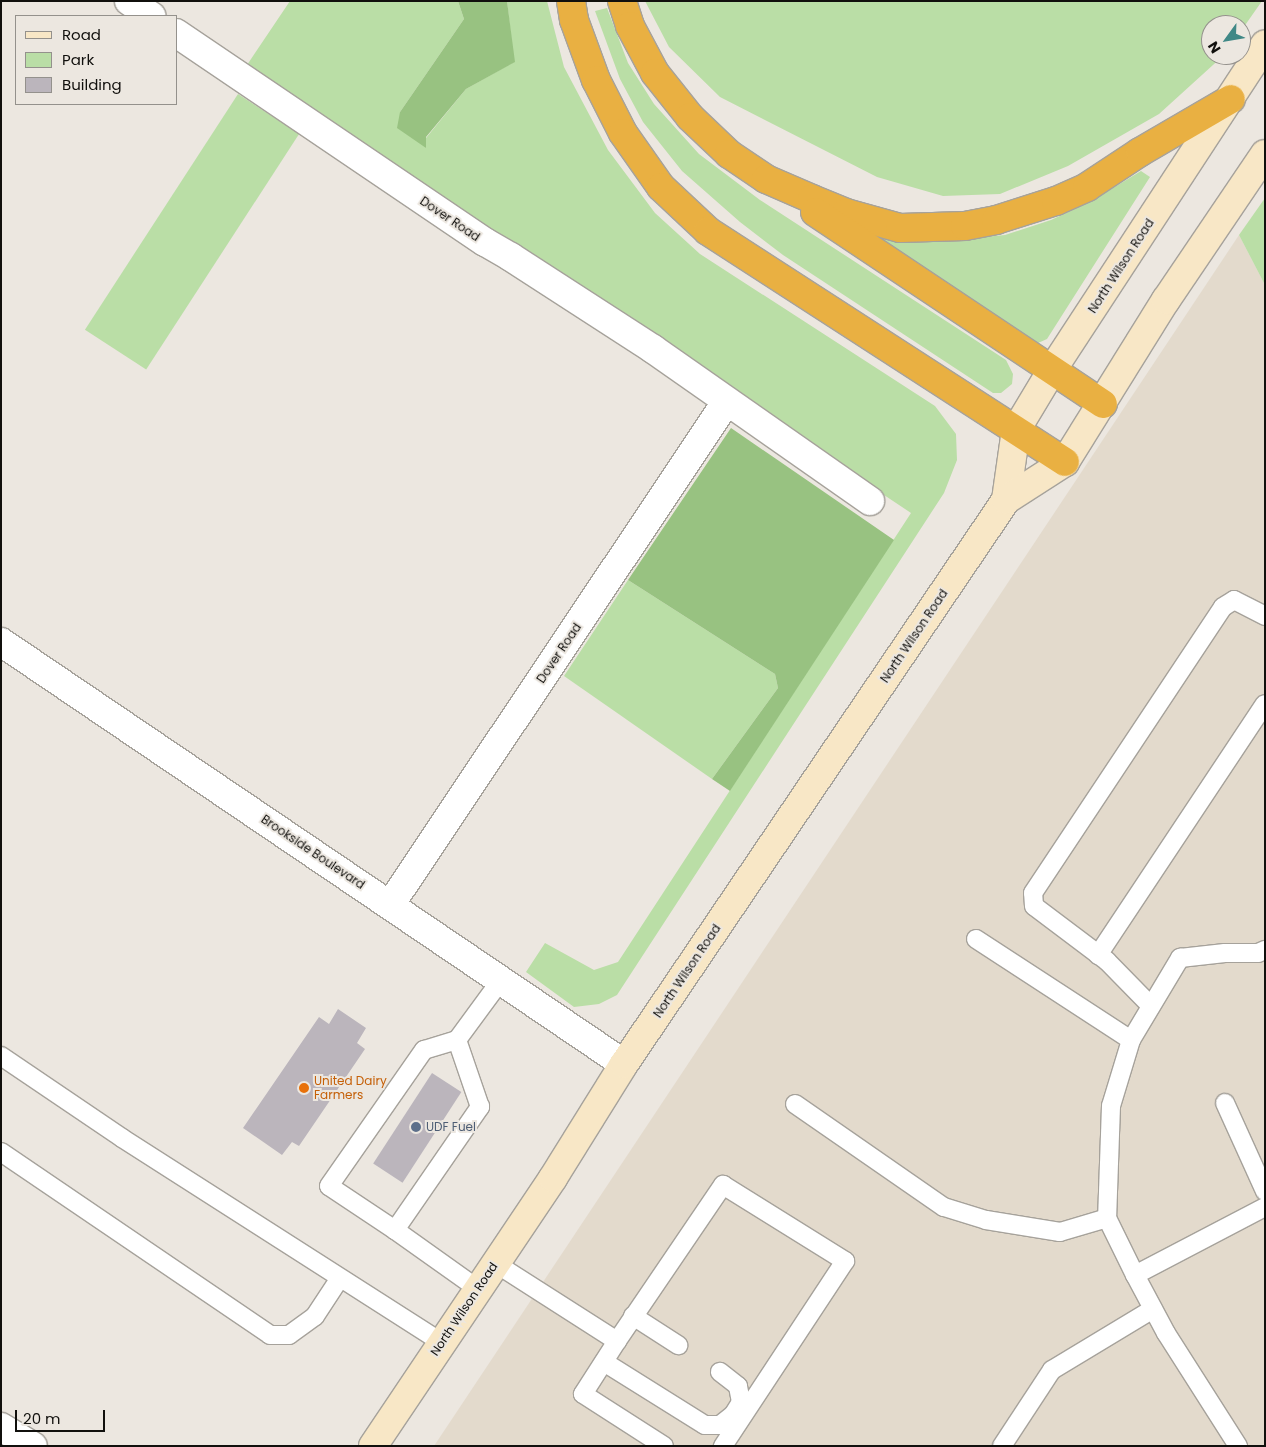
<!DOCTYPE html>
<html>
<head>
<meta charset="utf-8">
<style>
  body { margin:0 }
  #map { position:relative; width:1266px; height:1447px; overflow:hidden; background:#ece7e0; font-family:Poppins,sans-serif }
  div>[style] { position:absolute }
  .built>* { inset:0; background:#e3dacc }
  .green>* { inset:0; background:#badea6; transform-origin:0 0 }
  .forest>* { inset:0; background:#98c281 }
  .building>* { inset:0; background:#bbb5bc; transform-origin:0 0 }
  .roads { filter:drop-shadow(1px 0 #a6a29b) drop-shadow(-1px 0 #a6a29b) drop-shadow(0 1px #a6a29b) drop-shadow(0 -1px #a6a29b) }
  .lane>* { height:18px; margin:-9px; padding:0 9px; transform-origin:9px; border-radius:9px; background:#fff }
  .street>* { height:28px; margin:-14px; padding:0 14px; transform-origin:14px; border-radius:14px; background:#fff }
  .secondary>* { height:28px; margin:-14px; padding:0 14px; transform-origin:14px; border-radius:14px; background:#f8e7c6 }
  .highway>* { height:28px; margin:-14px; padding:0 14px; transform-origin:14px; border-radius:14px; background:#e9b042 }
  .dots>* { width:14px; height:14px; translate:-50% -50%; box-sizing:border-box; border:2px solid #ece7e0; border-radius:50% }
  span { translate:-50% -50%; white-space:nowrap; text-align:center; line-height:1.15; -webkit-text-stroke:4px #ece7e0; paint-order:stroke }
  .street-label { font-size:12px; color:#11100d }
  .food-label { font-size:12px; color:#c56008 }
  .left { translate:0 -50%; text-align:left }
  .service-label { font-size:12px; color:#4e5e75 }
  .frame { position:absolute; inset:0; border:2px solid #11100d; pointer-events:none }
  .legend { position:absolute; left:15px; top:15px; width:162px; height:90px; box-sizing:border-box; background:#ece7e0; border:1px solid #94918c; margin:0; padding:6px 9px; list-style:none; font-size:15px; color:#11100d }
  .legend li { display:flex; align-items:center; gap:10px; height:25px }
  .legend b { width:25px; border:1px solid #94918c }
  .north { position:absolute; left:1201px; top:15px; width:50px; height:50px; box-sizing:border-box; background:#ece7e0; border:1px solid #94918c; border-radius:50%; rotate:238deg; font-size:14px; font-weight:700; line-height:20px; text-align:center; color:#11100d }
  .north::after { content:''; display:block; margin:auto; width:18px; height:22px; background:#408886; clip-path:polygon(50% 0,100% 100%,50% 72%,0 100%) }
  .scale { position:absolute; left:15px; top:1410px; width:90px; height:22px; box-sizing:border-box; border:2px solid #11100d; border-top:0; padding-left:6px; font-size:15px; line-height:18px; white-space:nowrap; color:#11100d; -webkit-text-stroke:4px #ece7e0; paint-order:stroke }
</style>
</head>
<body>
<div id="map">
  <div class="built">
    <i style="clip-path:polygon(1239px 235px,1265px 285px,1265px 1446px,434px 1446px)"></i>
  </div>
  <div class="green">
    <i style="clip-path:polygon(290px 1px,458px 1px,464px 19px,400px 112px,426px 148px,426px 138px,466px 89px,514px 62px,507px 1px,547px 1px,564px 67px,608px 150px,655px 213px,700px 254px,935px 406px,956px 434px,957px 460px,944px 493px,617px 995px,599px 1004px,574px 1007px,526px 972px,545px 943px,594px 970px,618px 962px,911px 513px,245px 68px)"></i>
    <i style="clip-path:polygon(645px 1px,1262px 1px,1241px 31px,1241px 25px,1211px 25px,1211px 55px,1224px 55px,1159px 114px,1068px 166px,1000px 194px,943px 196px,877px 177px,720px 97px,669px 47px)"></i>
    <i style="clip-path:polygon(607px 8px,628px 63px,654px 104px,699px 154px,760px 200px,1006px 360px,1013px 374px,1012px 384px,1001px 393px,993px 393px,783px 255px,740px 222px,682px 171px,643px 122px,620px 79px,595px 11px)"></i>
    <i style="left:238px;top:94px;width:73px;height:281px;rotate:33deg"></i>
    <i style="clip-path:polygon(1141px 171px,1150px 177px,1047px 339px,1038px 343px,875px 237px,933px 242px,1005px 235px,1051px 220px,1090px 202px)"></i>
    <i style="clip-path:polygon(1265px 198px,1265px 285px,1239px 235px)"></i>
    <i style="clip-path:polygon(628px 580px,775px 674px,778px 688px,712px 779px,564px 676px)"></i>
  </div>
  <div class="forest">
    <i style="clip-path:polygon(458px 1px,507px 1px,515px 62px,466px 89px,426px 137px,426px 148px,397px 128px,400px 112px,464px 19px)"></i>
    <i style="clip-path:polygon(731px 428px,894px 540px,730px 791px,712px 779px,778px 688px,775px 674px,628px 580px)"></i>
  </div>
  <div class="building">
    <i style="clip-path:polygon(338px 1009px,366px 1028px,357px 1043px,365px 1049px,299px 1146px,292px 1142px,282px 1155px,243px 1128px,319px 1017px,329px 1024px)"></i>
    <i style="left:432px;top:1073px;width:35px;height:108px;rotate:33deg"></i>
  </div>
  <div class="roads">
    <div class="lane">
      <i style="left:976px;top:939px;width:185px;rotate:33.1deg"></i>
      <i style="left:1131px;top:1040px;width:69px;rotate:106.9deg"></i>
      <i style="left:1111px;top:1106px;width:112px;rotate:92deg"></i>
      <i style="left:1098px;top:955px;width:301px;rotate:-56.4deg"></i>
      <i style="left:1151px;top:1006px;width:63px;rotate:-134.4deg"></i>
      <i style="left:1107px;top:961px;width:91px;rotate:-143deg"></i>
      <i style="left:1034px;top:906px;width:13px;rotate:-94deg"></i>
      <i style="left:1033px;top:893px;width:343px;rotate:-56.4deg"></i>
      <i style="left:1223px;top:607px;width:13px;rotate:-32deg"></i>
      <i style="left:1234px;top:600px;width:35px;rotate:27deg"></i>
      <i style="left:1131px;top:1040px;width:96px;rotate:-59.1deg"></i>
      <i style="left:1180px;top:958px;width:45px;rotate:-6.3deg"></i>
      <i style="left:1225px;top:953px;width:33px"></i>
      <i style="left:1258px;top:953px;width:8px;rotate:-23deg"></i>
      <i style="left:1px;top:1056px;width:146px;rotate:34.1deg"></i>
      <i style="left:122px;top:1138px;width:380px;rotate:32.6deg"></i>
      <i style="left:1225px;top:1103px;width:97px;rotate:65.6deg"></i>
      <i style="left:795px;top:1104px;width:181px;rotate:34.7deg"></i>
      <i style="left:944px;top:1207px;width:44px;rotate:17.2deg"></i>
      <i style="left:986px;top:1220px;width:75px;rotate:9.2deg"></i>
      <i style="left:1060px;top:1232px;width:49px;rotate:-16.6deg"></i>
      <i style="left:1107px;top:1218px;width:64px;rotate:63.8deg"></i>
      <i style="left:1px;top:1152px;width:325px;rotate:34.2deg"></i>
      <i style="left:270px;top:1335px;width:19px"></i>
      <i style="left:289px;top:1335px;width:32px;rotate:-36deg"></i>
      <i style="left:315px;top:1316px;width:45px;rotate:-56.7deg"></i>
      <i style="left:395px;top:1230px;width:79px;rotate:-146.3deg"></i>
      <i style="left:329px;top:1186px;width:166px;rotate:-55.1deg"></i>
      <i style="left:424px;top:1050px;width:34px;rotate:-17deg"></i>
      <i style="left:495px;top:1263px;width:145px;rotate:32.6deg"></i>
      <i style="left:617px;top:1341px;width:189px;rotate:-55.8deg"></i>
      <i style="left:723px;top:1185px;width:144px;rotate:31.9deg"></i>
      <i style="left:845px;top:1261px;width:222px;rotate:123.4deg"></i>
      <i style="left:478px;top:1289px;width:102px;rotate:-144.6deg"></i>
      <i style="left:395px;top:1230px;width:150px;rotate:-55.4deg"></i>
      <i style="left:480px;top:1107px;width:71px;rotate:-108.9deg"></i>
      <i style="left:457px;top:1040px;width:74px;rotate:-53.7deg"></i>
      <i style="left:633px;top:1316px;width:54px;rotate:32.8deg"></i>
      <i style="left:617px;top:1341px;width:63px;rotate:122.7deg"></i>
      <i style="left:583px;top:1394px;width:96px;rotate:32.7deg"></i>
      <i style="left:604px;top:1362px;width:119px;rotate:32deg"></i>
      <i style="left:705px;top:1425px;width:15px"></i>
      <i style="left:720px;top:1425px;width:16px;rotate:-38deg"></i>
      <i style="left:733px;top:1415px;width:15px;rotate:-58deg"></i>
      <i style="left:741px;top:1402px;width:16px;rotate:-101deg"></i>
      <i style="left:738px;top:1386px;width:23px;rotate:-142deg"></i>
      <i style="left:1002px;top:1446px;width:91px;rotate:-56.7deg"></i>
      <i style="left:1052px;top:1370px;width:118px;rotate:-31.1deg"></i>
      <i style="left:1238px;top:1446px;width:134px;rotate:-122.5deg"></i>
      <i style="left:1166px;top:1333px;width:66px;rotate:-118.1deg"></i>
      <i style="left:1135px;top:1275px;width:147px;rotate:-27.6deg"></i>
    </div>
    <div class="street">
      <i style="left:129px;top:1px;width:27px;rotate:34deg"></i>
      <i style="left:176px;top:33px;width:373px;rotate:34.1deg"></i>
      <i style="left:485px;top:242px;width:30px;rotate:30deg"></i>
      <i style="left:511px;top:257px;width:169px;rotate:32.9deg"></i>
      <i style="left:653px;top:349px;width:265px;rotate:35deg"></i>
      <i style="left:1px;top:642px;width:752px;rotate:34.11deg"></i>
      <i style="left:390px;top:905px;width:606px;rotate:-56.23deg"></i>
      <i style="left:1px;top:1427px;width:37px;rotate:31deg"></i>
    </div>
    <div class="secondary">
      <i style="left:1006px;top:500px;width:71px;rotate:-81.9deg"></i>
      <i style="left:1016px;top:430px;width:70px;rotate:-59deg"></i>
      <i style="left:1052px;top:370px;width:389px;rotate:-56.8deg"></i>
      <i style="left:373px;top:1446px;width:323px;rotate:-56.1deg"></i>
      <i style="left:553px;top:1178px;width:134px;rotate:-58.1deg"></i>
      <i style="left:624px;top:1064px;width:681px;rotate:-55.89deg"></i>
      <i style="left:1006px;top:500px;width:70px;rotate:-32.8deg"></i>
      <i style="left:1065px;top:462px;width:191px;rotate:-58.1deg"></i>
      <i style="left:1166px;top:300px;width:176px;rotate:-55.9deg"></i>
    </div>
    <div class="highway">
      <i style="left:571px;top:1px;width:19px;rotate:81deg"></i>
      <i style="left:574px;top:20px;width:64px;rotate:69.9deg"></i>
      <i style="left:596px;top:80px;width:59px;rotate:63deg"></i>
      <i style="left:623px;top:133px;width:66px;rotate:54.9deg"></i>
      <i style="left:661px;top:187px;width:64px;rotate:43.1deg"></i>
      <i style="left:708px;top:231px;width:425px;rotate:32.9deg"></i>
      <i style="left:622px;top:1px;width:26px;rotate:72deg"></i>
      <i style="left:630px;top:26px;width:53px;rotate:62deg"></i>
      <i style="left:655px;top:73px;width:56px;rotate:51.5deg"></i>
      <i style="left:690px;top:117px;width:54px;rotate:43.5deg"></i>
      <i style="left:729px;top:154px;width:45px;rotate:34deg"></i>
      <i style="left:766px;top:179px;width:50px;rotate:23.5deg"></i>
      <i style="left:812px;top:199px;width:37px;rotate:22deg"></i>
      <i style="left:846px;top:213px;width:56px;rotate:15.5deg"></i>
      <i style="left:900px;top:228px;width:65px;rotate:-1.8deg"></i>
      <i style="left:965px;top:226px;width:32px;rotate:-11deg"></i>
      <i style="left:996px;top:220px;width:63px;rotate:-17.6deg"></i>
      <i style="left:1056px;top:201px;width:34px;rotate:-24deg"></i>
      <i style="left:1087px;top:187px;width:64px;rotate:-33.4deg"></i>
      <i style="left:1140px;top:152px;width:105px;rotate:-30.2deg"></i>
      <i style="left:815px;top:212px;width:346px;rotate:33.7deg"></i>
    </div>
  </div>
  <div class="dots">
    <i style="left:304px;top:1088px;background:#e8710a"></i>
    <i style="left:416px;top:1127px;background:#5c6f8a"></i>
  </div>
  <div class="street-label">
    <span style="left:450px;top:219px;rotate:34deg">Dover Road</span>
    <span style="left:1121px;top:266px;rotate:-57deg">North Wilson Road</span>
    <span style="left:914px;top:636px;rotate:-56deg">North Wilson Road</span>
    <span style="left:559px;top:653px;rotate:-56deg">Dover Road</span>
    <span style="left:313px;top:852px;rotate:34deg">Brookside Boulevard</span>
    <span style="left:687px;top:971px;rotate:-56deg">North Wilson Road</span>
    <span style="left:464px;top:1309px;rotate:-56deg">North Wilson Road</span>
  </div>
  <div class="food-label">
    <span class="left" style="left:314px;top:1088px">United Dairy<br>Farmers</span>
  </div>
  <div class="service-label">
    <span class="left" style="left:426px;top:1127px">UDF Fuel</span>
  </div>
  <div class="frame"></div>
  <ul class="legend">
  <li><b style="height:6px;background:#f8e7c6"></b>Road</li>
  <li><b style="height:14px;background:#badea6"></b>Park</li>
  <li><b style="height:14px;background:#bbb5bc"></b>Building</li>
  </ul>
  <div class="north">N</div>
  <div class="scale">20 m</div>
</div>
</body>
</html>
